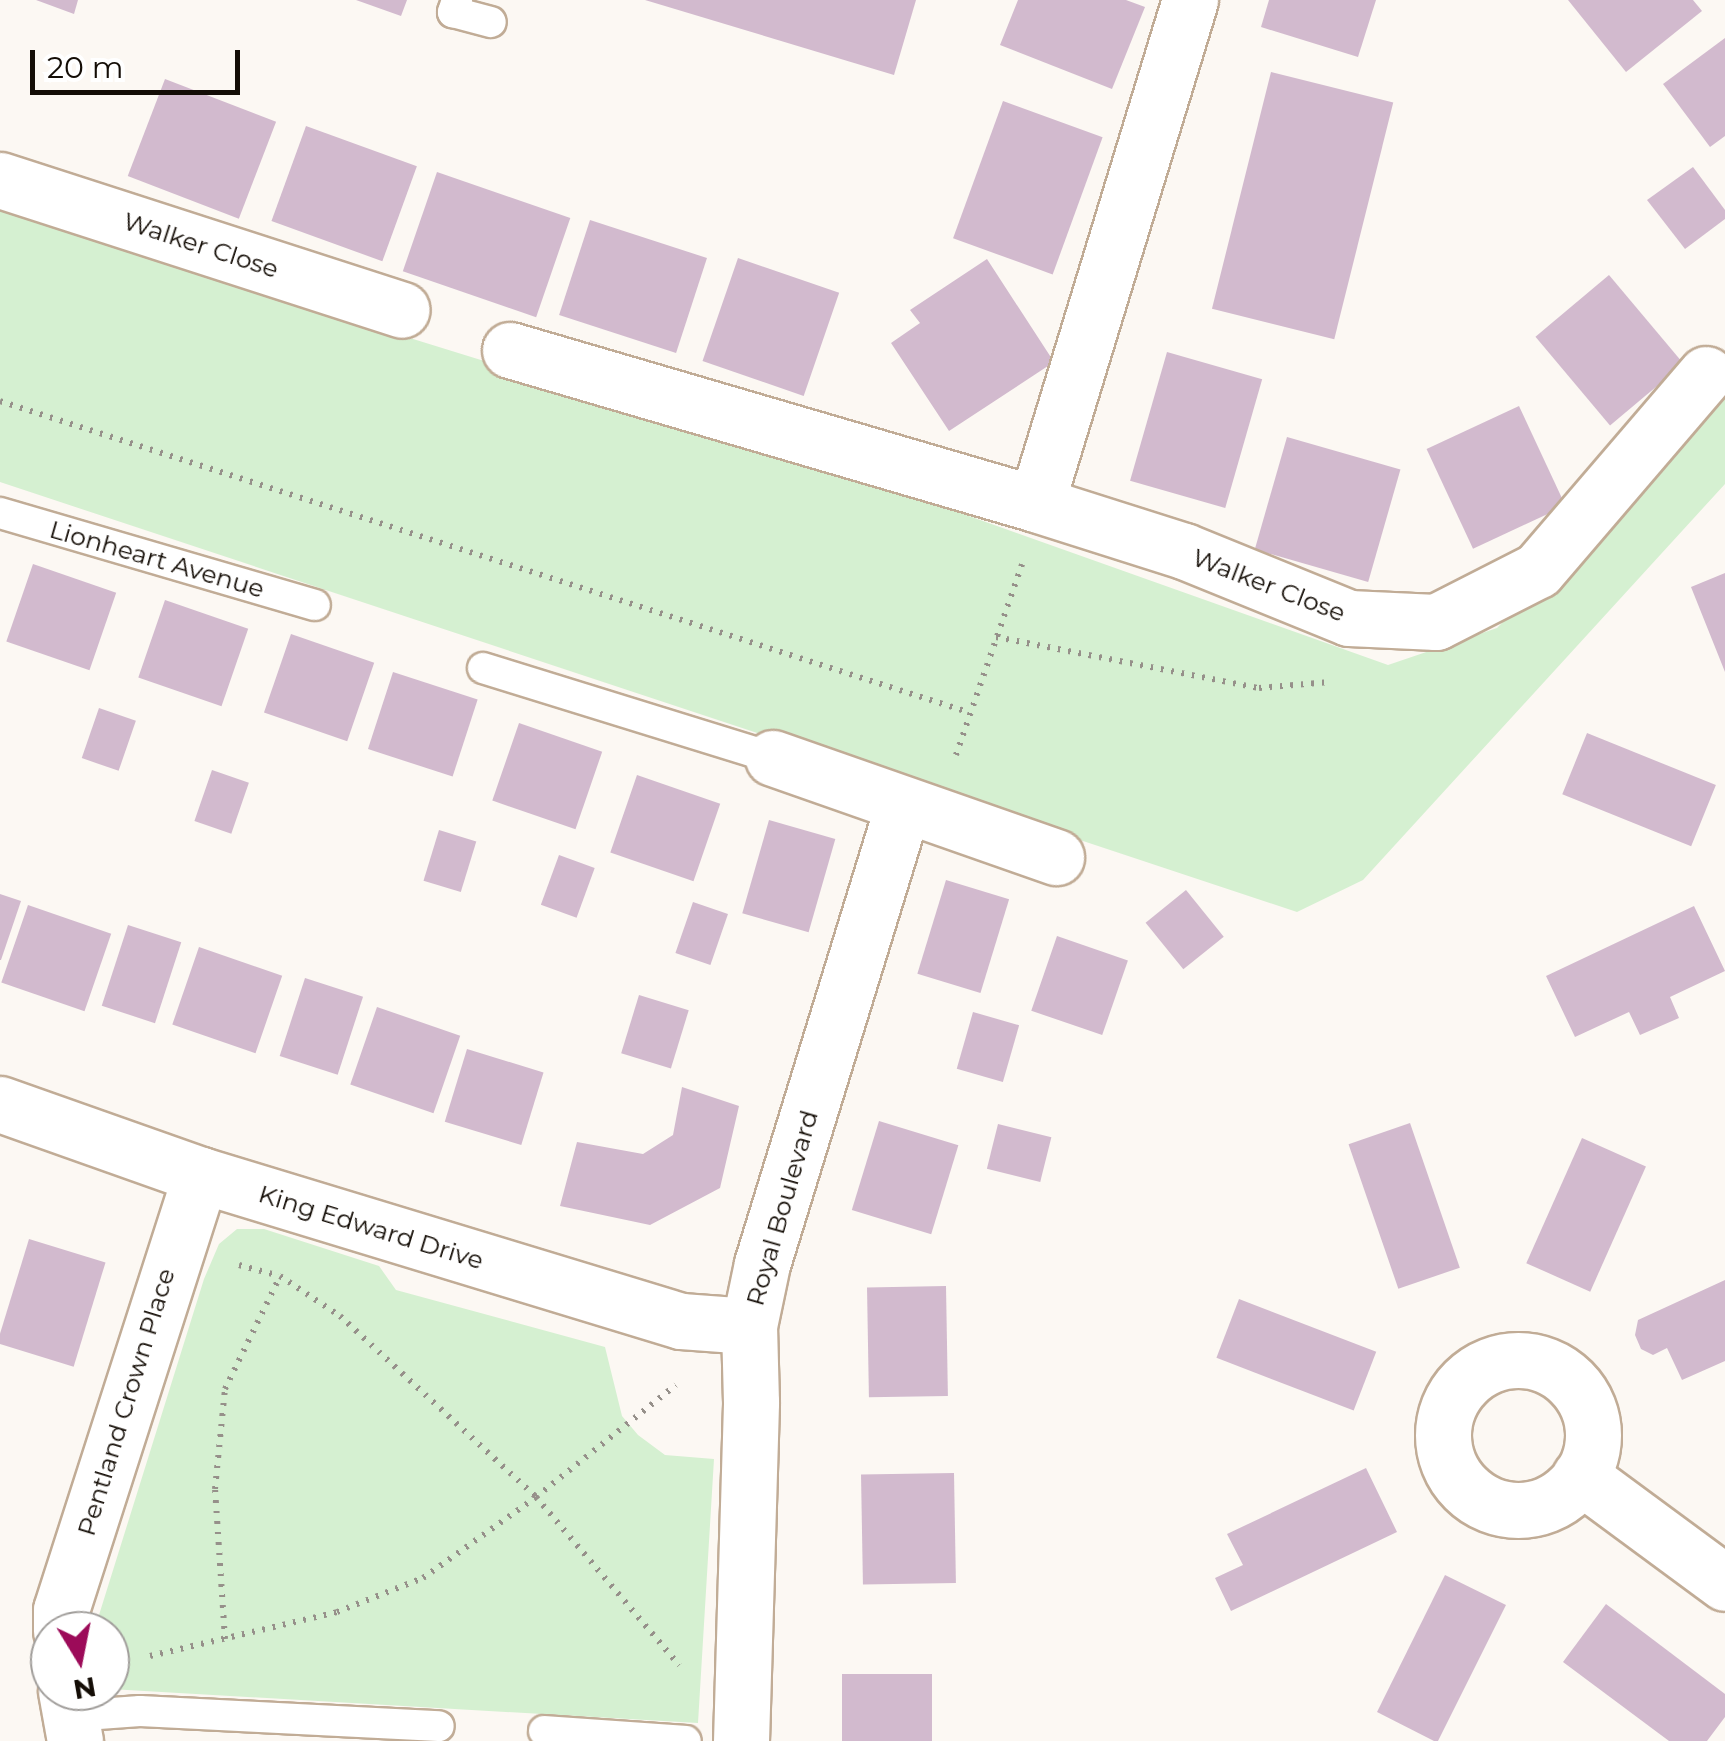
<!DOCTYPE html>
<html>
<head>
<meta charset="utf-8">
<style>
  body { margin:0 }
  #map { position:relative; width:1725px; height:1741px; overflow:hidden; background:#fcf8f3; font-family:Montserrat,sans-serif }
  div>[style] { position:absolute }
  .green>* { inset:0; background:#d5f0d1 }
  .building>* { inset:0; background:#d2bace; transform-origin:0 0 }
  .path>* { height:6px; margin-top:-3px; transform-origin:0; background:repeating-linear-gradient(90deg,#96908a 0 2.5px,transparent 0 10.5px) }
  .roads { filter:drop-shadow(2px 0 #c1ac96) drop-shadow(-2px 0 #c1ac96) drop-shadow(0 2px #c1ac96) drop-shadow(0 -2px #c1ac96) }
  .lane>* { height:30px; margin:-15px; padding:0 15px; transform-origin:15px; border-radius:15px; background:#fff }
  .street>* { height:55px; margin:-27.5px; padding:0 27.5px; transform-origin:27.5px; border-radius:27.5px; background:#fff }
  .street>.ring { margin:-27.5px; padding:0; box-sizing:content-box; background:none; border:55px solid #fff; border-radius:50% }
  span { translate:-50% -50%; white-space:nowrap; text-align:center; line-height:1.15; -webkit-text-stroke:8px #fff; paint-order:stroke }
  .street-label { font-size:25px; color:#140d06 }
  .north { position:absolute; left:30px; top:1611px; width:100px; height:100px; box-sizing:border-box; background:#fff; border:2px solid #a19e9b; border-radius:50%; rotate:170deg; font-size:28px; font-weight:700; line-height:40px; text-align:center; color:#140d06 }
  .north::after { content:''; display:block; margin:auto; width:35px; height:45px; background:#9c0b59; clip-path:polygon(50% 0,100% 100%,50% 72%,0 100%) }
  .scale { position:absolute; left:30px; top:50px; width:210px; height:45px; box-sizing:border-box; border:5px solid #140d06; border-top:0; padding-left:12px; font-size:30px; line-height:35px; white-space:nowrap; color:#140d06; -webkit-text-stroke:8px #fff; paint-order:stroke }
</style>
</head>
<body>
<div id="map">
  <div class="green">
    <i style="clip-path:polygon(0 211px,865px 479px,1388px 665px,1497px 628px,1725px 394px,1725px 484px,1363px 880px,1297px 912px,0 482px)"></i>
    <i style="clip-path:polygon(237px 1229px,264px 1229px,379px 1266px,396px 1290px,605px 1347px,622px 1416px,638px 1435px,665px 1455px,714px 1459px,698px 1723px,110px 1689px,110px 1631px,94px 1631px,204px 1279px,219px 1244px)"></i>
  </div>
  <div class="building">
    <i style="clip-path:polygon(36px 0,78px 0,74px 14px)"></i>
    <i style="clip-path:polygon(356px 0,407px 0,401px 16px)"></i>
    <i style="clip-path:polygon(645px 0,916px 0,894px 75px)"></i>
    <i style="clip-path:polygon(1018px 0,1126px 0,1145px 7px,1112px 89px,1000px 45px)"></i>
    <i style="clip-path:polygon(1269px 0,1376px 0,1358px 57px,1261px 27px)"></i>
    <i style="clip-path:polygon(1568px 0,1693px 0,1702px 11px,1626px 72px)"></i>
    <i style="clip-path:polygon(1725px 38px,1725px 136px,1710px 147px,1663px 84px)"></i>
    <i style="left:1271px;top:72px;width:126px;height:244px;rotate:14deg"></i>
    <i style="left:165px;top:79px;width:119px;height:104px;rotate:21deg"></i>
    <i style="left:1003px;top:101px;width:106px;height:146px;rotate:20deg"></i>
    <i style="left:306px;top:126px;width:118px;height:101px;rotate:20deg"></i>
    <i style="clip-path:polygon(1693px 167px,1725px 210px,1725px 219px,1685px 249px,1647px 200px)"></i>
    <i style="left:437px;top:172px;width:141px;height:105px;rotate:19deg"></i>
    <i style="left:590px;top:220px;width:123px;height:100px;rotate:18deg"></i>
    <i style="left:738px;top:258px;width:107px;height:109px;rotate:19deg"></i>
    <i style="clip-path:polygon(987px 259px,1054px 362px,949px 431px,891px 343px,920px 323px,910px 310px)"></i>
    <i style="left:1609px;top:275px;width:116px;height:96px;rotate:50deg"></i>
    <i style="left:1167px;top:352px;width:99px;height:134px;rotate:16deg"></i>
    <i style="left:1519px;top:406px;width:110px;height:102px;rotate:65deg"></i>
    <i style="left:1287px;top:437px;width:118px;height:117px;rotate:16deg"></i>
    <i style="left:33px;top:564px;width:88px;height:82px;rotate:19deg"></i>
    <i style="clip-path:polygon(1725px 573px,1725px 672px,1691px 587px)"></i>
    <i style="left:165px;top:600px;width:88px;height:82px;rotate:19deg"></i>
    <i style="left:291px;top:634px;width:88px;height:83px;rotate:19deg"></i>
    <i style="left:393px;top:672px;width:89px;height:81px;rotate:18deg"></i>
    <i style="left:99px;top:708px;width:39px;height:53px;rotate:19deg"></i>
    <i style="left:519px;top:723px;width:88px;height:82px;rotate:19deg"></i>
    <i style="left:1587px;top:733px;width:139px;height:66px;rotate:22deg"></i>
    <i style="left:212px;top:770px;width:39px;height:54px;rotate:19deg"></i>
    <i style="left:637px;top:775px;width:88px;height:82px;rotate:19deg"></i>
    <i style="left:769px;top:820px;width:69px;height:97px;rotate:16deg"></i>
    <i style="left:439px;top:830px;width:39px;height:53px;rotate:17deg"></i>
    <i style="left:559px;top:855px;width:38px;height:53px;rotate:20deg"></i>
    <i style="left:946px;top:880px;width:66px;height:98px;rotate:17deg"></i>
    <i style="left:1186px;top:890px;width:60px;height:52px;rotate:51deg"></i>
    <i style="clip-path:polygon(0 894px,21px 901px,1px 960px,0 960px)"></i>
    <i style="left:693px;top:902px;width:37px;height:54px;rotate:19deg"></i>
    <i style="left:28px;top:905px;width:88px;height:82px;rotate:19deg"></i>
    <i style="clip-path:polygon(1694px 906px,1725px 971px,1670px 997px,1679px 1018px,1640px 1035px,1629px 1012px,1575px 1037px,1546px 976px)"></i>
    <i style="left:128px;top:925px;width:56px;height:85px;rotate:18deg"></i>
    <i style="left:1057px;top:936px;width:75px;height:79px;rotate:19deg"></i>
    <i style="left:199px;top:947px;width:88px;height:82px;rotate:19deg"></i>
    <i style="left:305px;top:978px;width:61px;height:82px;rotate:18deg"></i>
    <i style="left:639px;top:995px;width:52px;height:61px;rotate:17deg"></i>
    <i style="left:377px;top:1007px;width:88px;height:82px;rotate:19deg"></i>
    <i style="left:973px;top:1012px;width:48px;height:59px;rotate:16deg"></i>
    <i style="left:467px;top:1049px;width:80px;height:76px;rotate:17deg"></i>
    <i style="clip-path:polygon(682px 1087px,739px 1106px,720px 1188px,650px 1225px,560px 1206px,577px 1142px,643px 1154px,673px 1135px)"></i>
    <i style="left:879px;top:1121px;width:83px;height:93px;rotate:17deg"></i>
    <i style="left:1410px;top:1123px;width:153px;height:65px;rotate:71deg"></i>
    <i style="left:998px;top:1124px;width:55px;height:46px;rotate:14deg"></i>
    <i style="left:1582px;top:1138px;width:70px;height:137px;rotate:24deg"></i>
    <i style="left:29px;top:1239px;width:80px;height:109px;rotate:17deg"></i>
    <i style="clip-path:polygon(1725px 1280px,1725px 1361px,1682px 1380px,1667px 1348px,1653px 1355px,1641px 1349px,1635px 1335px,1638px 1320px)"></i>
    <i style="left:946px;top:1286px;width:110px;height:79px;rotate:89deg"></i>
    <i style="left:1239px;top:1299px;width:147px;height:63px;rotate:21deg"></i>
    <i style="clip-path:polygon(1366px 1468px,1397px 1532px,1231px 1611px,1215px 1578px,1243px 1565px,1227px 1534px)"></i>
    <i style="left:954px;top:1473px;width:110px;height:93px;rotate:89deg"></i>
    <i style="clip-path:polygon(1445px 1575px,1506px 1605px,1438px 1741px,1434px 1741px,1377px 1712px)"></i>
    <i style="clip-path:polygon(1606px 1604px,1725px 1694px,1725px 1717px,1707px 1741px,1669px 1741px,1563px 1662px)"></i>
    <i style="left:842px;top:1674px;width:90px;height:67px"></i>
  </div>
  <div class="path">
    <i style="left:0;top:401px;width:1017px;rotate:17.81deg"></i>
    <i style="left:996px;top:637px;width:268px;rotate:11deg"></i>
    <i style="left:1259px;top:688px;width:71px;rotate:-4.8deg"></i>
    <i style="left:956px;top:755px;width:202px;rotate:-70.9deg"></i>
    <i style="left:239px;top:1265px;width:42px;rotate:15deg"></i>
    <i style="left:280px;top:1276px;width:72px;rotate:33.7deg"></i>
    <i style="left:340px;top:1316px;width:267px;rotate:42.7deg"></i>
    <i style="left:536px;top:1497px;width:221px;rotate:49.6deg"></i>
    <i style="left:225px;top:1639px;width:150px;rotate:-93.8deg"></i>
    <i style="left:215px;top:1489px;width:100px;rotate:-84.3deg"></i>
    <i style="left:225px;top:1389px;width:126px;rotate:-64deg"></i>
    <i style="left:150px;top:1656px;width:192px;rotate:-13.2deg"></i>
    <i style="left:337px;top:1612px;width:92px;rotate:-21.6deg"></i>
    <i style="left:423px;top:1578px;width:139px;rotate:-35.6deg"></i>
    <i style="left:536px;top:1497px;width:179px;rotate:-38.7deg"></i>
  </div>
  <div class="roads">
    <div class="lane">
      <i style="left:457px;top:0;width:13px;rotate:108deg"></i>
      <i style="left:453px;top:12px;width:39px;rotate:15deg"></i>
      <i style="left:0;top:513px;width:328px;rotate:16.3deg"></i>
      <i style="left:483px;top:668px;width:304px;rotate:17.2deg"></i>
      <i style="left:71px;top:1716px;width:69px;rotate:-4.1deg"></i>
      <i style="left:140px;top:1711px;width:299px;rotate:2.9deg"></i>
      <i style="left:544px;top:1731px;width:142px;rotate:4deg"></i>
    </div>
    <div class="street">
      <i style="left:0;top:180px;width:422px;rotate:17.9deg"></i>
      <i style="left:510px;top:350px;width:548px;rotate:16.32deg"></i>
      <i style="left:1036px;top:504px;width:155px;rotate:17.6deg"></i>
      <i style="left:1184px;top:551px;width:178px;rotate:22.1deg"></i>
      <i style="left:1349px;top:618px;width:87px;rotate:2.6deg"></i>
      <i style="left:1436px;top:622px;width:114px;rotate:-27deg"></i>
      <i style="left:1538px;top:570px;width:258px;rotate:-49.4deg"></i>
      <i style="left:1036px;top:504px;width:527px;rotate:-73.01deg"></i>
      <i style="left:773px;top:758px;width:300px;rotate:19.3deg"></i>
      <i style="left:0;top:1104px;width:213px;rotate:19.5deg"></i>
      <i style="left:201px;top:1175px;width:502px;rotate:16.92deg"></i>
      <i style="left:681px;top:1321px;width:68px;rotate:4.2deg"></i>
      <i class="ring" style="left:1443px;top:1360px;width:95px;height:95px"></i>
      <i style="left:1580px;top:1476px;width:180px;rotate:36.4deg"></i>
      <i style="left:61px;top:1631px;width:21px;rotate:-90deg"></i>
      <i style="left:61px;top:1610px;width:457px;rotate:-72.2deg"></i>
      <i style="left:66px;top:1691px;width:51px;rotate:79.8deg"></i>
      <i style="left:741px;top:1741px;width:339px;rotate:-88.3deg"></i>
      <i style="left:751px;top:1402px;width:76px;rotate:-91.5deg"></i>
      <i style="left:749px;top:1326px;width:63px;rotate:-78.2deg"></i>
      <i style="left:762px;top:1264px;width:478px;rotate:-72.9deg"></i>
    </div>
  </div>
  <div class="street-label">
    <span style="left:201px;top:245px;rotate:18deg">Walker Close</span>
    <span style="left:157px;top:559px;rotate:16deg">Lionheart Avenue</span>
    <span style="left:1269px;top:585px;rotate:21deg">Walker Close</span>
    <span style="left:782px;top:1208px;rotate:-74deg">Royal Boulevard</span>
    <span style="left:371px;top:1227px;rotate:17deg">King Edward Drive</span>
    <span style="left:126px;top:1402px;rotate:-73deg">Pentland Crown Place</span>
  </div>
  <div class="north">N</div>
  <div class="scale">20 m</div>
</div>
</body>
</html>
